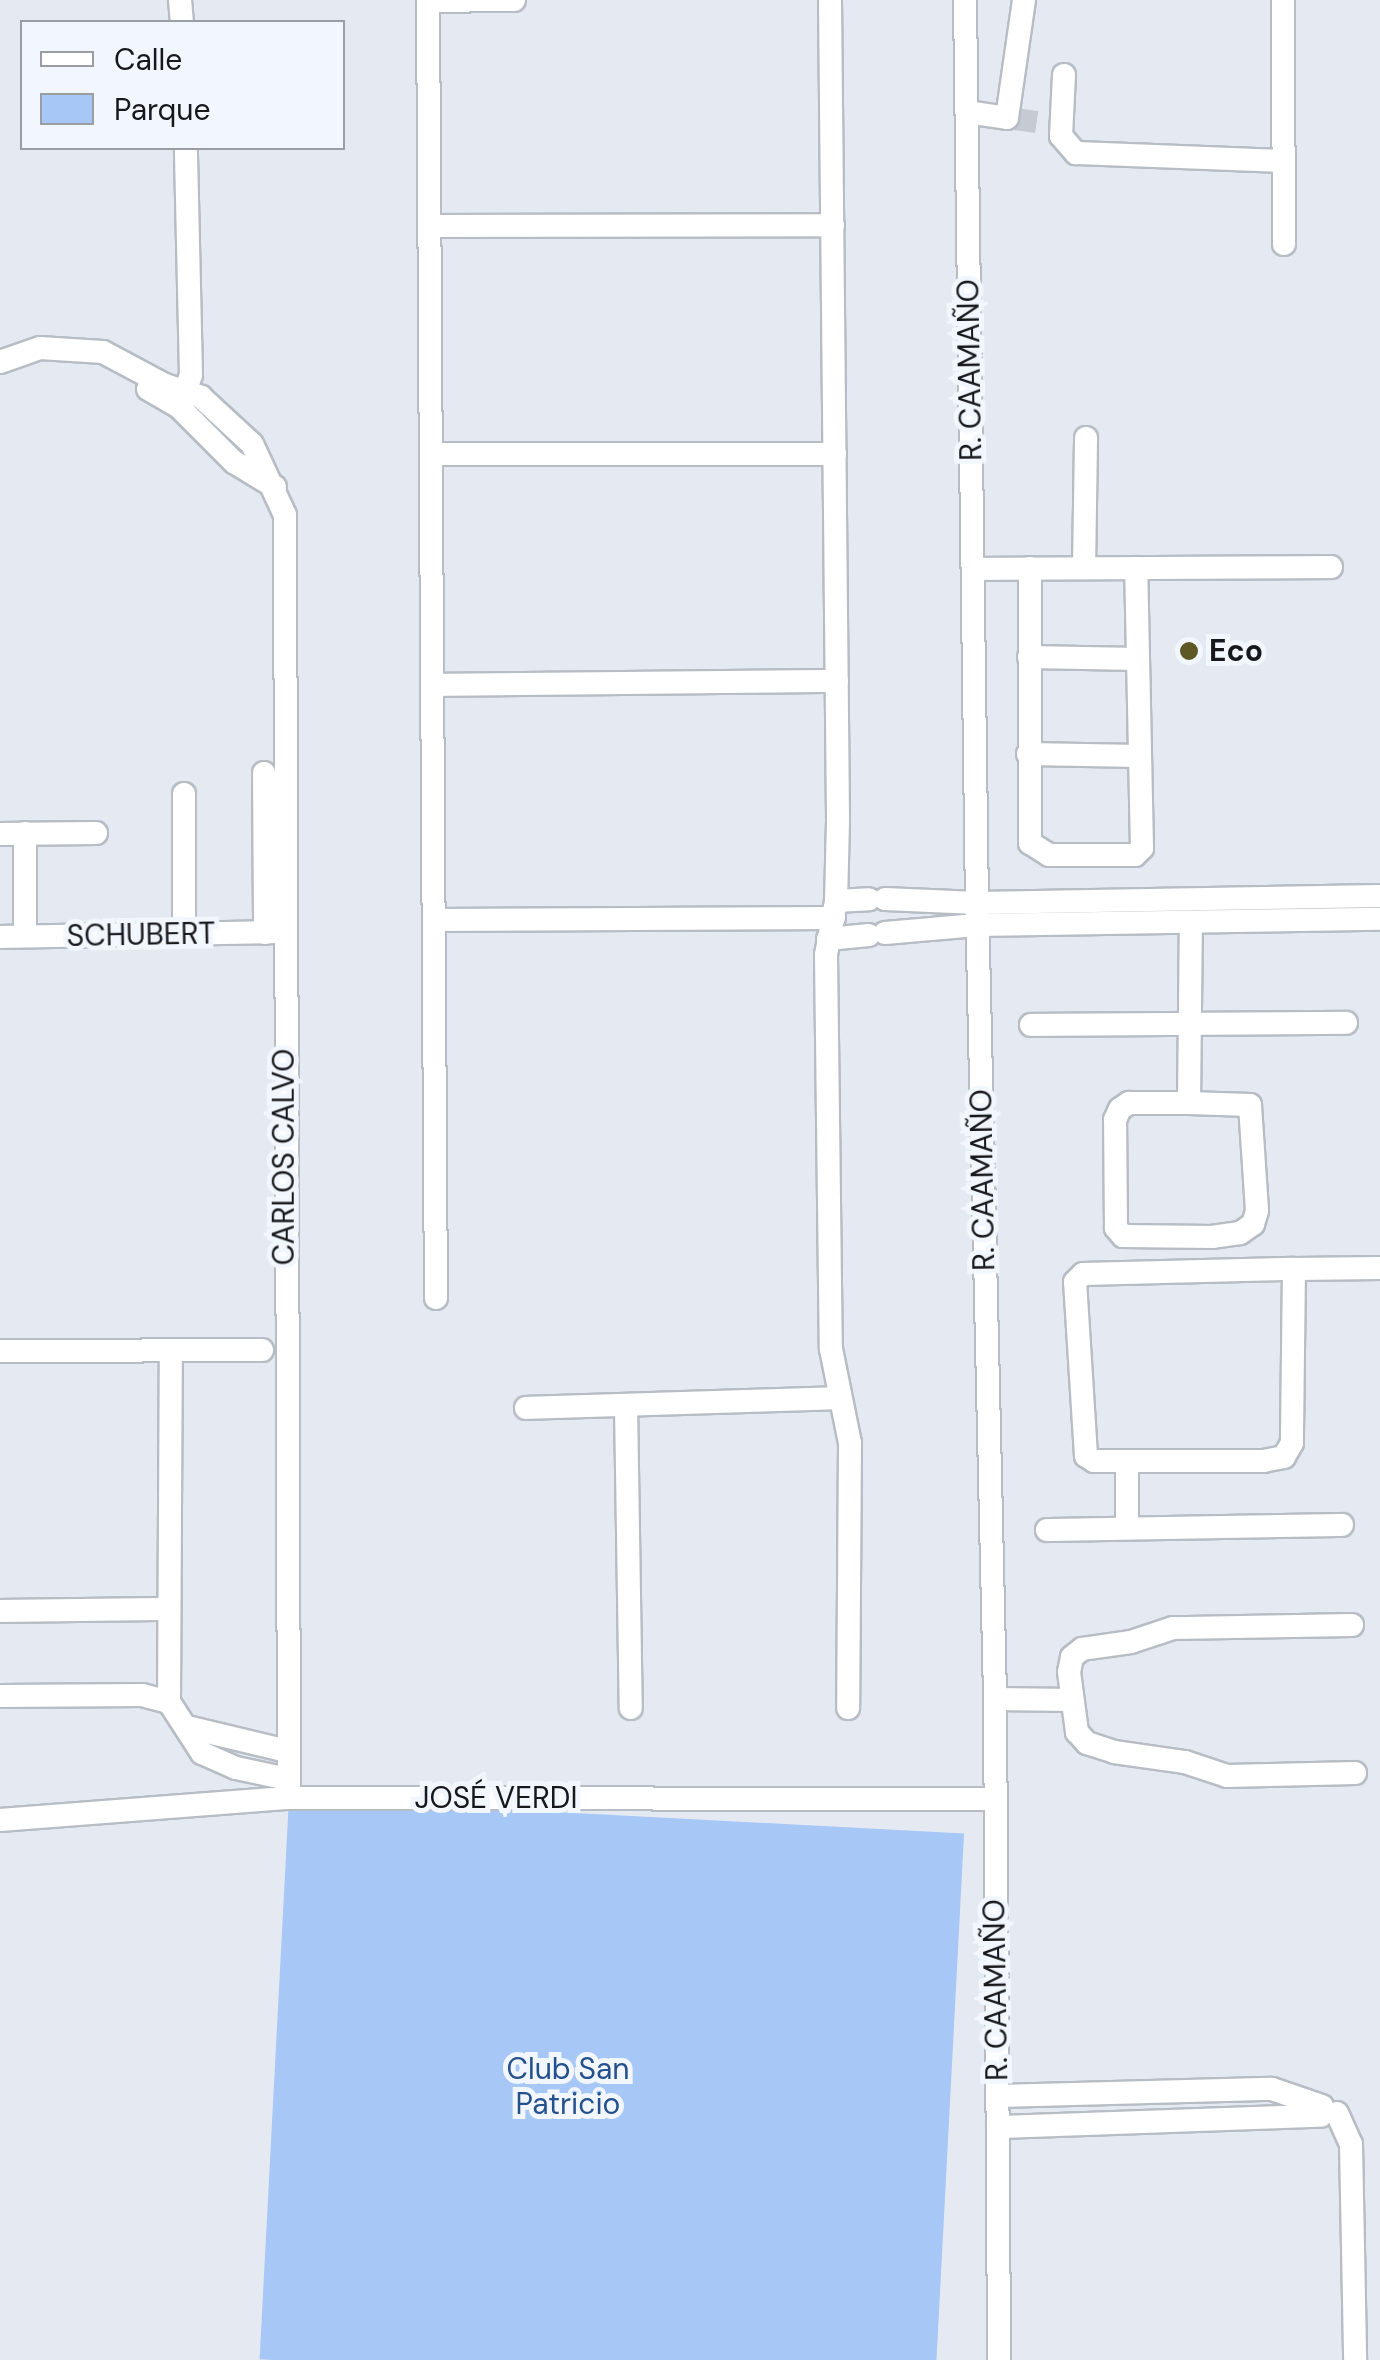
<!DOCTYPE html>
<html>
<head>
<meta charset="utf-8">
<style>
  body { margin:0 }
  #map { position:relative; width:1380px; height:2360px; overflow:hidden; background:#e5eaf2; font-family:"DM Sans",sans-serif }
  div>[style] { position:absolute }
  .green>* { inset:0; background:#a7c7f6; transform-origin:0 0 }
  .minor-tunnel>* { height:22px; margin-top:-11px; transform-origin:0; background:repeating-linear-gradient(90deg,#c6cad2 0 22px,transparent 0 33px) }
  .roads { filter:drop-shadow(2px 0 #b7bdc4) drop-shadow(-2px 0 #b7bdc4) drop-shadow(0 2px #b7bdc4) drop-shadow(0 -2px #b7bdc4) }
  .minor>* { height:22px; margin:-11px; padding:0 11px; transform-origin:11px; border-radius:11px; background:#fff }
  .dots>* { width:28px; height:28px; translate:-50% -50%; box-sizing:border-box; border:5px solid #f2f7ff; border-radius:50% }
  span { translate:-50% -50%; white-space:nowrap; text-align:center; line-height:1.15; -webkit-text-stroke:10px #f2f7ff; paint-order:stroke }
  .street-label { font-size:30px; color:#17181b }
  .poi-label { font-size:30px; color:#17181b; font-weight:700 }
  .left { translate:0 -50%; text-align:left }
  .park-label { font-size:30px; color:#25508e }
  .legend { position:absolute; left:20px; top:20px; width:325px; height:130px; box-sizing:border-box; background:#f2f7ff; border:2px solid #9a9ea4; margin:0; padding:12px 18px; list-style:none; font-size:30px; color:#17181b }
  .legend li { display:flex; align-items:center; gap:20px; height:50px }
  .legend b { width:50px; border:2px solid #9a9ea4 }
</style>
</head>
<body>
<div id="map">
  <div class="green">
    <i style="left:289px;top:1798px;width:676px;height:562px;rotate:3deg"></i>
  </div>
  <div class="minor-tunnel">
    <i style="left:1015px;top:119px;width:22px;rotate:8deg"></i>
  </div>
  <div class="roads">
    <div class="minor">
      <i style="left:180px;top:0;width:22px;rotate:85deg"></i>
      <i style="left:428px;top:0;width:1298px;rotate:89.65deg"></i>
      <i style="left:830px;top:0;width:821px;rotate:89.44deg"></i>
      <i style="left:838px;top:821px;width:80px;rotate:91.4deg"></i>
      <i style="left:836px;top:901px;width:55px;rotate:100.5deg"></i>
      <i style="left:826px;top:955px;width:394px;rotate:89.3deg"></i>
      <i style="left:831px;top:1349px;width:96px;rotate:78.6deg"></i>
      <i style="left:850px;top:1443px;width:265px;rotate:90.4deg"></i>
      <i style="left:965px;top:0;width:903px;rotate:89.24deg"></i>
      <i style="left:977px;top:903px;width:796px;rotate:88.7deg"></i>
      <i style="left:995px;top:1699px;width:661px;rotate:89.65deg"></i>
      <i style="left:1283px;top:0;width:244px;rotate:89.8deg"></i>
      <i style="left:428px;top:1px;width:86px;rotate:-0.7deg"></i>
      <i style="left:1064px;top:75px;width:61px;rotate:92.8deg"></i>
      <i style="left:1061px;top:136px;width:23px;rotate:49deg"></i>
      <i style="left:1076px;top:153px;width:208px;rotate:2.2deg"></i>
      <i style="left:967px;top:112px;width:40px;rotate:8.5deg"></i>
      <i style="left:1007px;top:118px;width:119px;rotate:-81.8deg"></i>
      <i style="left:430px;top:226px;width:403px;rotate:-0.1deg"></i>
      <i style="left:0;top:362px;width:42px;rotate:-19.3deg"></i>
      <i style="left:40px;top:348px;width:63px;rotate:3.6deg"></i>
      <i style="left:103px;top:352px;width:70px;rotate:28deg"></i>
      <i style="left:165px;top:385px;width:38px;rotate:18deg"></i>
      <i style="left:201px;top:397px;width:69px;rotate:42.7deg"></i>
      <i style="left:252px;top:444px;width:78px;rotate:65.1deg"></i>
      <i style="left:285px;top:515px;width:1283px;rotate:89.82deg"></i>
      <i style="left:148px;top:389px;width:36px;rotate:30deg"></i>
      <i style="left:179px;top:407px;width:78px;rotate:45deg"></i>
      <i style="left:234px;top:462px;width:48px;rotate:31.4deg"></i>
      <i style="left:182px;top:402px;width:28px;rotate:-72deg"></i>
      <i style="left:191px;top:375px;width:227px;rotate:-91.3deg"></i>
      <i style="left:432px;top:454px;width:403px"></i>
      <i style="left:1030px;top:568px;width:275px;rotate:90deg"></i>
      <i style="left:1030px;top:843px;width:22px;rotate:32deg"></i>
      <i style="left:1049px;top:855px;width:86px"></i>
      <i style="left:1135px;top:855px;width:10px;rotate:-45deg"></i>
      <i style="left:1142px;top:848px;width:280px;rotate:-91.2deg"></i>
      <i style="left:1084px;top:568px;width:130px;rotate:-89.1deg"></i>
      <i style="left:973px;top:569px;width:358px;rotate:-0.3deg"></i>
      <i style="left:1029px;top:657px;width:109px;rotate:1.1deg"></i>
      <i style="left:434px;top:685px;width:403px;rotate:-0.6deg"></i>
      <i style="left:1028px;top:754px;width:112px;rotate:1deg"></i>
      <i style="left:264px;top:773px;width:160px;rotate:89.6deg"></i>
      <i style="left:184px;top:794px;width:140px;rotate:90deg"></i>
      <i style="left:0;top:834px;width:96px;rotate:-0.6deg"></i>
      <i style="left:885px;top:899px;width:92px;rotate:2.5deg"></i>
      <i style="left:977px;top:903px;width:403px;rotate:-1deg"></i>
      <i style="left:836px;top:901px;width:33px;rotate:-3deg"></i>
      <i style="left:434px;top:920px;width:400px;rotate:-0.3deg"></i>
      <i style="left:885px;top:933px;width:92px;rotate:-5deg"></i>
      <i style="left:977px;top:925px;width:403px;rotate:-0.9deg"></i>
      <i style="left:25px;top:936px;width:103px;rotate:-90deg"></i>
      <i style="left:0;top:937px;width:283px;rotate:-1deg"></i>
      <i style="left:828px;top:939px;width:41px;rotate:-5.6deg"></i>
      <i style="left:1031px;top:1025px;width:315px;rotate:-0.4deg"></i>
      <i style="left:1189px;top:1103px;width:61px;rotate:1.9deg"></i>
      <i style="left:1250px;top:1105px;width:106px;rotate:86.2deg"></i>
      <i style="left:1257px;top:1211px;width:14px;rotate:107deg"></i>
      <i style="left:1253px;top:1224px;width:16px;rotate:145deg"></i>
      <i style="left:1240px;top:1233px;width:27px;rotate:172deg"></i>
      <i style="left:1213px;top:1237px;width:90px;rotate:-179.4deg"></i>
      <i style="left:1123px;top:1236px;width:11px;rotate:-131deg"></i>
      <i style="left:1116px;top:1228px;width:108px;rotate:-90.5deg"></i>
      <i style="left:1115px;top:1120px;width:12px;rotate:-66deg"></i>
      <i style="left:1120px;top:1109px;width:11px;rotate:-34deg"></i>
      <i style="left:1129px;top:1103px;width:60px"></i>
      <i style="left:1189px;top:1103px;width:181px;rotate:-89.4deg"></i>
      <i style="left:1294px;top:1269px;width:174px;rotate:90.7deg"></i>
      <i style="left:1292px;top:1443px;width:16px;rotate:120deg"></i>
      <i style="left:1284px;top:1457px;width:20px;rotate:169deg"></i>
      <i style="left:1264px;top:1461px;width:170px;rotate:180deg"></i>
      <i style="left:1094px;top:1461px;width:9px;rotate:-148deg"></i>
      <i style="left:1086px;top:1456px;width:174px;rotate:-93.6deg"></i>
      <i style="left:1075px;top:1282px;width:11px;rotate:-45deg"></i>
      <i style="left:1083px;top:1274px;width:211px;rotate:-1.4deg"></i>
      <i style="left:1294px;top:1269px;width:86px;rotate:-0.7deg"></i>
      <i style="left:0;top:1351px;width:262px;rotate:-0.2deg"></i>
      <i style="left:626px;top:1405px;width:303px;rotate:89.1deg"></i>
      <i style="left:526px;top:1408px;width:314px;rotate:-1.8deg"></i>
      <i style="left:1127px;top:1461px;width:67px;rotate:90deg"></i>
      <i style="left:1047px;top:1530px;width:295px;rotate:-1deg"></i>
      <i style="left:0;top:1611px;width:169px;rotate:-0.7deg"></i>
      <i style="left:1352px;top:1625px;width:179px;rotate:179deg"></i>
      <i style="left:1173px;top:1628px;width:44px;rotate:161.6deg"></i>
      <i style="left:1131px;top:1642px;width:49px;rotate:171.9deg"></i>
      <i style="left:1082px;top:1649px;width:13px;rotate:141deg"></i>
      <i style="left:1072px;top:1657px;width:15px;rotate:101deg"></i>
      <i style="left:1069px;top:1672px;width:61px;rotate:82.4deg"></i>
      <i style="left:1077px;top:1732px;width:15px;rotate:48deg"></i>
      <i style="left:1087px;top:1743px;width:28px;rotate:18deg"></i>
      <i style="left:1114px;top:1752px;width:72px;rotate:8deg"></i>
      <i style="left:1185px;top:1762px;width:44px;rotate:18.4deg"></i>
      <i style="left:1227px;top:1776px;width:128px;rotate:-1.3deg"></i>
      <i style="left:0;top:1696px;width:142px;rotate:-0.4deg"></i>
      <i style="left:142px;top:1695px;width:28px;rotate:15deg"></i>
      <i style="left:169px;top:1702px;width:61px;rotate:57.1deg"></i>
      <i style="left:202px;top:1753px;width:37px;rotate:24deg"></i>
      <i style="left:236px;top:1768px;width:53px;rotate:11.9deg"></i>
      <i style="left:995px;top:1699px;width:76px;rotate:0.8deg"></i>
      <i style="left:169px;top:1702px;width:349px;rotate:-89.7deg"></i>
      <i style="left:187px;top:1727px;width:103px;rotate:13.5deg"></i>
      <i style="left:0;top:1820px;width:290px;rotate:-4.4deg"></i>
      <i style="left:289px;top:1798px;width:704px;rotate:0.08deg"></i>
      <i style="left:998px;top:2096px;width:274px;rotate:-1.5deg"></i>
      <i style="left:1272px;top:2089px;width:53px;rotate:18.8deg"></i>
      <i style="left:1337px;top:2113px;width:34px;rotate:66deg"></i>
      <i style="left:1351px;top:2144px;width:216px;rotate:88.9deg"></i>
      <i style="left:998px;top:2127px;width:323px;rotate:-2deg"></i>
    </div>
  </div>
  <div class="dots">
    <i style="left:1189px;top:651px;background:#5d5824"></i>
  </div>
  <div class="street-label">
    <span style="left:970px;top:370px;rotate:-91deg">R. CAAMAÑO</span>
    <span style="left:141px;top:935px;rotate:-1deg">SCHUBERT</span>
    <span style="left:284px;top:1157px;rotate:-90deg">CARLOS CALVO</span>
    <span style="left:983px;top:1180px;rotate:-91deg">R. CAAMAÑO</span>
    <span style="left:496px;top:1798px">JOSÉ VERDI</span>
    <span style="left:996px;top:1990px;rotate:-91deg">R. CAAMAÑO</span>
  </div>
  <div class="poi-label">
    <span class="left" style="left:1209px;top:651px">Eco</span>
  </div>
  <div class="park-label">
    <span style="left:568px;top:2086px">Club San<br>Patricio</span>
  </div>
  <ul class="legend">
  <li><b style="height:12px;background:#fff"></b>Calle</li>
  <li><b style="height:28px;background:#a7c7f6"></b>Parque</li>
  </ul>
</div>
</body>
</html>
